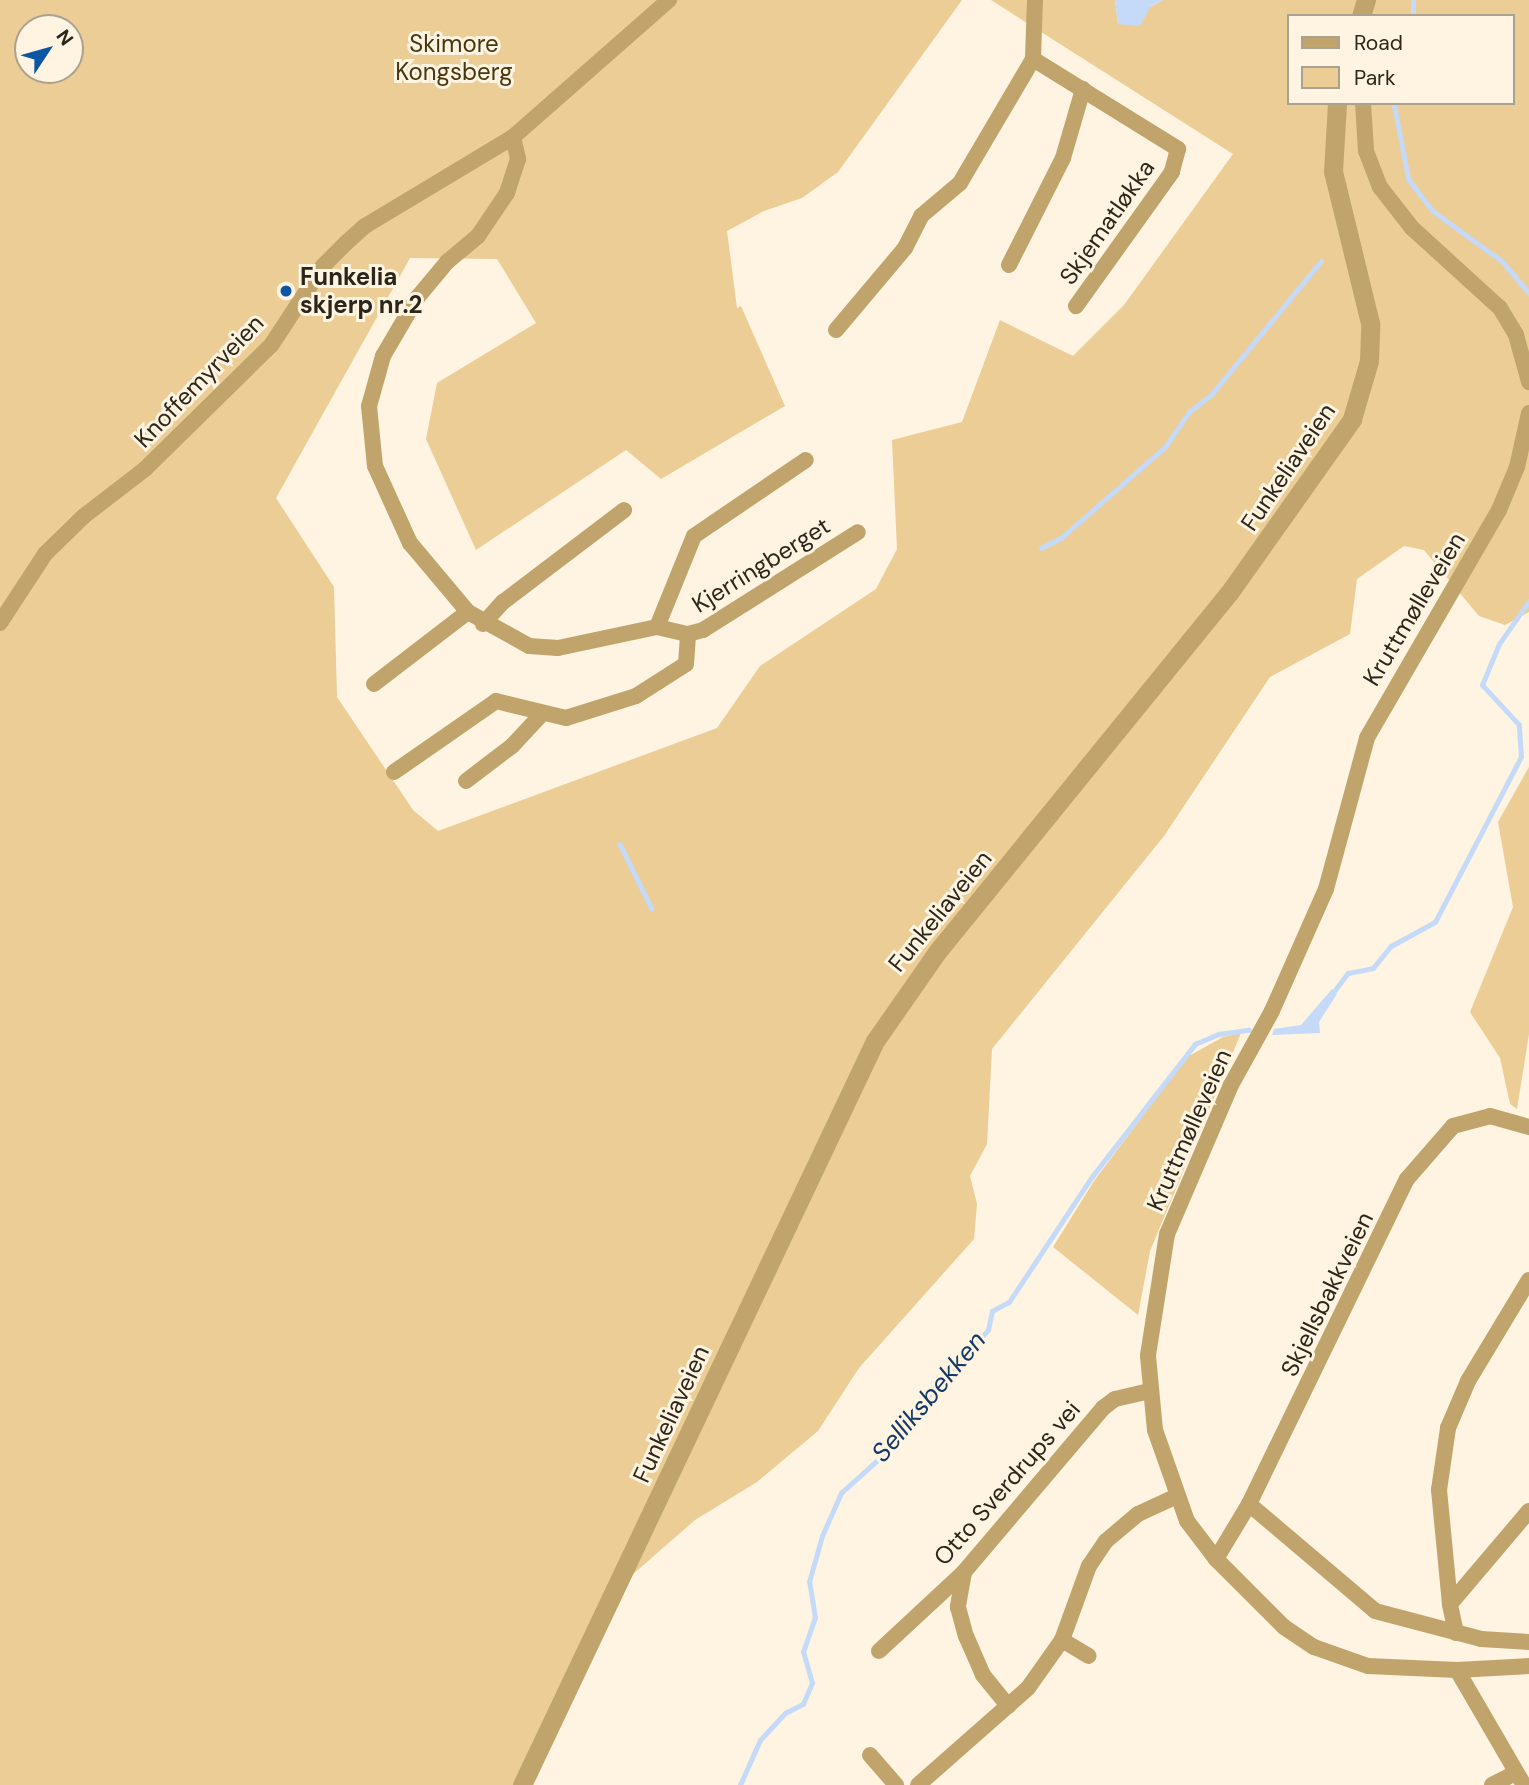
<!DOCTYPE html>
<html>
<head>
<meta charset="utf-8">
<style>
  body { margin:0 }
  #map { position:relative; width:1529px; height:1785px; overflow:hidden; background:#fef4e1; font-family:"DM Sans",sans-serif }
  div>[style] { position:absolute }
  .green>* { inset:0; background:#ebcd95 }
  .water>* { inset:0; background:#c4daf8 }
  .stream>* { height:4.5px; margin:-2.25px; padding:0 2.25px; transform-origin:2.25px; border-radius:2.25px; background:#c4daf8 }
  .minor>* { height:16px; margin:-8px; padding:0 8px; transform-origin:8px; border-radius:8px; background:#c0a46c }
  .tertiary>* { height:19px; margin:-9.5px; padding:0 9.5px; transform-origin:9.5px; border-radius:9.5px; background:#c0a46c }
  .dots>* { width:19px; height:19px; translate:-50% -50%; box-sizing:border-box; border:4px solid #fef4e1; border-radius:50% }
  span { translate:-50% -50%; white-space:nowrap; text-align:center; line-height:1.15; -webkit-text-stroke:6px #fef4e1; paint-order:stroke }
  .park-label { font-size:24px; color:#48360f }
  .street-label { font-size:24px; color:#2c261a }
  .poi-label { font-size:24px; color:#2c261a; font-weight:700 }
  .left { translate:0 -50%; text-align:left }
  .water-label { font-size:26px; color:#143966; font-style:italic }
  .legend { position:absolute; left:1287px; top:14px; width:228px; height:91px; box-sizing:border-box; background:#fef4e1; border:2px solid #aaa291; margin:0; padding:9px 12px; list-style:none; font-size:21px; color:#2c261a }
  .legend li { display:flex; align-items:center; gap:14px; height:35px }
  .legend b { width:35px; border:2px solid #aaa291 }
  .north { position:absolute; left:14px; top:14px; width:70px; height:70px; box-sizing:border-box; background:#fef4e1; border:2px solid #aaa291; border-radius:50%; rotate:54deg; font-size:19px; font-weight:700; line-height:28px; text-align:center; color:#2c261a }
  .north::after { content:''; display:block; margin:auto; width:24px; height:32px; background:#0d56a5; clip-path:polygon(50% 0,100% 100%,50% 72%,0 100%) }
</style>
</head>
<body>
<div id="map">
  <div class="green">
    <i style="clip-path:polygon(evenodd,0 0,962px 0,838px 172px,802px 198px,764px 211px,727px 231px,737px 308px,741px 306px,785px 406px,661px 479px,626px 450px,476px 550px,426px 439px,437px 383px,536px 323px,497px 259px,410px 258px,276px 498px,334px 587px,337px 697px,413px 810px,438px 831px,717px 728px,760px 666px,876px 589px,897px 549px,892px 440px,962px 422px,1000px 320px,1073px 356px,1124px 305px,1233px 154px,991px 0,1115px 0,1118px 24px,1163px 0,1529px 0,1529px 612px,1505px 625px,1479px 616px,1424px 550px,1404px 546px,1357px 579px,1350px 634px,1270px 677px,1164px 836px,992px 1049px,987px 1144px,970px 1176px,977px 1204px,974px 1239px,859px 1368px,818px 1431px,757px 1482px,695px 1520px,608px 1596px,516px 1785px,0 1785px,0 0,1289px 16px,1513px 16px,1513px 103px,1289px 103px,1289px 16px,0 0,28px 28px,70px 28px,70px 70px,28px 70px,28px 28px)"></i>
    <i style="clip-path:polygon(1529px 767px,1529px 1034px,1517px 1109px,1510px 1104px,1500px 1058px,1470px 1012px,1513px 907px,1498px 822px)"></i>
    <i style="clip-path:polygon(1241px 1033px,1150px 1251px,1138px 1315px,1053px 1247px,1094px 1181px,1187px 1057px,1223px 1037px)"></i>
  </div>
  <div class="water">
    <i style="clip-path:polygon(1115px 0,1163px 0,1151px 6px,1140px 26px,1118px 24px)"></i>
    <i style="clip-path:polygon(1332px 989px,1337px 994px,1319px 1022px,1320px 1033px,1272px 1035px,1274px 1029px,1301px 1025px)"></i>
  </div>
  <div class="stream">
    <i style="left:1413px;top:16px;width:16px;rotate:-90deg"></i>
    <i style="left:1394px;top:103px;width:78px;rotate:79deg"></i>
    <i style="left:1409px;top:180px;width:39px;rotate:52deg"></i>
    <i style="left:1433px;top:211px;width:85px;rotate:35.9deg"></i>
    <i style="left:1502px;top:261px;width:42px;rotate:49.8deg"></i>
    <i style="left:1041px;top:548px;width:22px;rotate:-27deg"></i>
    <i style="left:1061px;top:538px;width:138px;rotate:-41.2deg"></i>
    <i style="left:1165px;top:447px;width:42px;rotate:-55.6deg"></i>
    <i style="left:1189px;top:412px;width:28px;rotate:-38deg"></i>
    <i style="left:1211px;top:395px;width:173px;rotate:-50.6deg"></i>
    <i style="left:620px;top:844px;width:72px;rotate:63.8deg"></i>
    <i style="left:1335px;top:990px;width:21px;rotate:-53deg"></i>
    <i style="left:1348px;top:973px;width:25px;rotate:-11deg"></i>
    <i style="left:1373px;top:968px;width:28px;rotate:-51deg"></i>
    <i style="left:1391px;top:946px;width:50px;rotate:-28.6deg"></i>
    <i style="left:1435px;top:922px;width:186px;rotate:-62.5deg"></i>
    <i style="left:1521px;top:757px;width:32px;rotate:-94deg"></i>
    <i style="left:1519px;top:725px;width:54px;rotate:-132.8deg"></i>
    <i style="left:1482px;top:685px;width:44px;rotate:-67.5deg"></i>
    <i style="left:1499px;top:644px;width:52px;rotate:-55.1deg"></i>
    <i style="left:740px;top:1785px;width:49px;rotate:-66deg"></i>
    <i style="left:760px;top:1740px;width:37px;rotate:-47deg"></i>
    <i style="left:785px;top:1713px;width:20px;rotate:-27deg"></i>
    <i style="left:803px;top:1704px;width:23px;rotate:-67deg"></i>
    <i style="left:812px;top:1683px;width:32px;rotate:-106deg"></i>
    <i style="left:803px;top:1652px;width:36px;rotate:-71deg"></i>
    <i style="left:815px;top:1618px;width:36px;rotate:-99deg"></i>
    <i style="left:809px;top:1582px;width:48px;rotate:-74.2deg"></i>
    <i style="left:822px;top:1536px;width:47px;rotate:-66.2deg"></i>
    <i style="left:841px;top:1493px;width:54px;rotate:-42deg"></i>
    <i style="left:881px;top:1457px;width:96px;rotate:-52.2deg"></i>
    <i style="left:940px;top:1381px;width:70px;rotate:-46.7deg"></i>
    <i style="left:988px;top:1330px;width:19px;rotate:-78deg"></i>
    <i style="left:992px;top:1311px;width:19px;rotate:-28deg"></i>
    <i style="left:1009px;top:1302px;width:149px;rotate:-56.5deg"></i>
    <i style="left:1091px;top:1178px;width:170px;rotate:-52.2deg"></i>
    <i style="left:1195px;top:1044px;width:26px;rotate:-23deg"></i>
    <i style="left:1219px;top:1034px;width:30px;rotate:-8deg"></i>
  </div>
  <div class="minor">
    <i style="left:1033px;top:59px;width:171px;rotate:31.8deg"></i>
    <i style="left:1178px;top:149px;width:24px;rotate:105deg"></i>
    <i style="left:1172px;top:172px;width:165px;rotate:125.6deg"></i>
    <i style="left:1033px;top:59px;width:59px;rotate:-88.1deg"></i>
    <i style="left:1363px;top:103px;width:48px;rotate:86.4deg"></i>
    <i style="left:1366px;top:151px;width:39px;rotate:69deg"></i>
    <i style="left:1380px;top:187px;width:52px;rotate:52deg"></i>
    <i style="left:1412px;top:228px;width:119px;rotate:42.3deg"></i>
    <i style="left:1500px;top:308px;width:31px;rotate:59deg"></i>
    <i style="left:1516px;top:335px;width:49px;rotate:74.5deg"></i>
    <i style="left:513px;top:137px;width:23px;rotate:77deg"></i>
    <i style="left:518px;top:159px;width:36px;rotate:108deg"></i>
    <i style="left:507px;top:193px;width:52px;rotate:124deg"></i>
    <i style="left:478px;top:236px;width:40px;rotate:140deg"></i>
    <i style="left:447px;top:262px;width:47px;rotate:129.8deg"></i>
    <i style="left:417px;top:298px;width:67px;rotate:120.4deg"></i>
    <i style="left:383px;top:356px;width:52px;rotate:105.6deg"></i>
    <i style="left:369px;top:406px;width:60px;rotate:84.3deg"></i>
    <i style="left:375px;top:466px;width:85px;rotate:65.6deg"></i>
    <i style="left:410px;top:543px;width:90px;rotate:50deg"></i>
    <i style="left:468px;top:612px;width:70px;rotate:29.1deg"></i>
    <i style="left:529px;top:646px;width:29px;rotate:4deg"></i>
    <i style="left:558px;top:648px;width:101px;rotate:-12deg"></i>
    <i style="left:657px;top:627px;width:32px;rotate:13deg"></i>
    <i style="left:688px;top:634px;width:16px;rotate:-15deg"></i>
    <i style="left:703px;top:630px;width:183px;rotate:-32.3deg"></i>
    <i style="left:1009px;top:265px;width:120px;rotate:-63.2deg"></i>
    <i style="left:1063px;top:158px;width:72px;rotate:-73.8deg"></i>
    <i style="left:836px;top:330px;width:107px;rotate:-49.9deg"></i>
    <i style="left:905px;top:248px;width:36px;rotate:-63deg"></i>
    <i style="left:921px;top:216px;width:51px;rotate:-40.2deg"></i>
    <i style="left:960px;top:183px;width:144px;rotate:-59.5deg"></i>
    <i style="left:1529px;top:413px;width:55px;rotate:102.5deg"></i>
    <i style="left:1517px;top:467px;width:47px;rotate:112.7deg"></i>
    <i style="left:1499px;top:510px;width:263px;rotate:120.1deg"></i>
    <i style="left:1367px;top:738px;width:156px;rotate:105.2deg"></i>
    <i style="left:1326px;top:889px;width:133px;rotate:113.9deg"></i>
    <i style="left:1272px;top:1011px;width:85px;rotate:119deg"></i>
    <i style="left:1231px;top:1085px;width:162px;rotate:113.2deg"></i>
    <i style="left:1167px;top:1234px;width:123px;rotate:98.9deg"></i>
    <i style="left:1148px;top:1356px;width:74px;rotate:84.6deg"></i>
    <i style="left:1155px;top:1430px;width:96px;rotate:70.6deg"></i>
    <i style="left:1187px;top:1521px;width:48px;rotate:52.7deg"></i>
    <i style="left:1216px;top:1559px;width:96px;rotate:45deg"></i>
    <i style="left:1284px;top:1627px;width:36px;rotate:34deg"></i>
    <i style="left:1314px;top:1647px;width:57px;rotate:19.4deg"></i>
    <i style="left:1368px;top:1666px;width:89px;rotate:2.6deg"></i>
    <i style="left:1457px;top:1670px;width:72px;rotate:-3.2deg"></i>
    <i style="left:0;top:623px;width:82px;rotate:-56.9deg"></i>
    <i style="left:45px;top:554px;width:54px;rotate:-44.3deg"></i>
    <i style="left:84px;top:516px;width:77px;rotate:-37.6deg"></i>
    <i style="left:145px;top:469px;width:178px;rotate:-44.5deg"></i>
    <i style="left:272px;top:344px;width:93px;rotate:-56.8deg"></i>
    <i style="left:323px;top:266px;width:33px;rotate:-45deg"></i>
    <i style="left:346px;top:243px;width:25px;rotate:-42deg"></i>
    <i style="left:365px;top:226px;width:173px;rotate:-31deg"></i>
    <i style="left:513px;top:137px;width:208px;rotate:-41.3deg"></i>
    <i style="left:483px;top:624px;width:30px;rotate:-48deg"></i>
    <i style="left:503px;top:602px;width:152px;rotate:-37.2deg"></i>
    <i style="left:657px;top:627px;width:98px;rotate:-67.9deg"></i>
    <i style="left:694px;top:536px;width:135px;rotate:-34.2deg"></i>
    <i style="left:374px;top:684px;width:118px;rotate:-37.5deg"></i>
    <i style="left:394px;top:772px;width:124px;rotate:-34.8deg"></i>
    <i style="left:496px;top:701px;width:72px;rotate:13.7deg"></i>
    <i style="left:566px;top:718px;width:73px;rotate:-17.4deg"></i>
    <i style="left:636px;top:696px;width:59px;rotate:-32.6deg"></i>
    <i style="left:686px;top:664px;width:30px;rotate:-86deg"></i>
    <i style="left:466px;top:781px;width:58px;rotate:-37.3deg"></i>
    <i style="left:512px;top:746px;width:42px;rotate:-46.9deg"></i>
    <i style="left:1249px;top:1504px;width:165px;rotate:40.3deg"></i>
    <i style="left:1375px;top:1611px;width:110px;rotate:14.8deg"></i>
    <i style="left:1481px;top:1639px;width:48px;rotate:3.6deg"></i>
    <i style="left:1216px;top:1559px;width:64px;rotate:-59deg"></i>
    <i style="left:1249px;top:1504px;width:361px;rotate:-64.1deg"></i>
    <i style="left:1407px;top:1179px;width:70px;rotate:-49deg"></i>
    <i style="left:1453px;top:1126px;width:38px;rotate:-15deg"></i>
    <i style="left:1490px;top:1116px;width:41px;rotate:15.8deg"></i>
    <i style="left:964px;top:1572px;width:36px;rotate:100deg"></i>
    <i style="left:958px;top:1607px;width:30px;rotate:75deg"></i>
    <i style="left:966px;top:1636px;width:43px;rotate:66.4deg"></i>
    <i style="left:983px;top:1675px;width:40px;rotate:51deg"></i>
    <i style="left:1450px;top:1604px;width:115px;rotate:-95.5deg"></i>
    <i style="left:1439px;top:1490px;width:63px;rotate:-81.7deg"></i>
    <i style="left:1448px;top:1428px;width:51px;rotate:-66.9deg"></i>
    <i style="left:1468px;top:1381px;width:118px;rotate:-58.9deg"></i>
    <i style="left:1456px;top:1633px;width:30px;rotate:-102deg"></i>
    <i style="left:1450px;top:1604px;width:122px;rotate:-49.7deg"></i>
    <i style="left:1062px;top:1640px;width:79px;rotate:-70deg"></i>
    <i style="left:1089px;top:1566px;width:30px;rotate:-56deg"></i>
    <i style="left:1106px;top:1541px;width:42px;rotate:-40.2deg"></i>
    <i style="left:1138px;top:1514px;width:43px;rotate:-24.8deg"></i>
    <i style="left:879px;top:1651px;width:116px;rotate:-42.9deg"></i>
    <i style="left:964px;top:1572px;width:215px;rotate:-49.7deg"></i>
    <i style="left:1103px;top:1408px;width:15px;rotate:-37deg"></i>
    <i style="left:1115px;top:1399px;width:35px;rotate:-13deg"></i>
    <i style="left:1457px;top:1670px;width:133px;rotate:59.8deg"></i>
    <i style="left:870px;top:1755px;width:40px;rotate:49deg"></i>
    <i style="left:918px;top:1785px;width:147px;rotate:-41.4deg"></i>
    <i style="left:1028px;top:1688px;width:59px;rotate:-54.7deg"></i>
    <i style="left:1062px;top:1640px;width:31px;rotate:31deg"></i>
    <i style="left:1492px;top:1785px;width:27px;rotate:-27deg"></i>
  </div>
  <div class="tertiary">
    <i style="left:1361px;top:16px;width:17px;rotate:-73deg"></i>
    <i style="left:522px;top:1785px;width:823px;rotate:-64.62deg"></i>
    <i style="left:875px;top:1041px;width:108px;rotate:-55.1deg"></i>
    <i style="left:937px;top:952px;width:463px;rotate:-50.9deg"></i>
    <i style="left:1229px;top:593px;width:213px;rotate:-54.7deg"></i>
    <i style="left:1352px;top:419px;width:60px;rotate:-73.7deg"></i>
    <i style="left:1369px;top:361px;width:38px;rotate:-88deg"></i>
    <i style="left:1370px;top:323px;width:156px;rotate:-103.7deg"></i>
    <i style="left:1333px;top:171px;width:68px;rotate:-86.6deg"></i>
  </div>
  <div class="dots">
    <i style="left:286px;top:291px;background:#0d56a5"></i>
  </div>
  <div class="park-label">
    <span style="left:454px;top:58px">Skimore<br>Kongsberg</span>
  </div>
  <div class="street-label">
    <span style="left:1107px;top:222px;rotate:-55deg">Skjematløkka</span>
    <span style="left:199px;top:381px;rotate:-46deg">Knoffemyrveien</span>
    <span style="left:1288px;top:467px;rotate:-56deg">Funkeliaveien</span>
    <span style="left:761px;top:565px;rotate:-32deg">Kjerringberget</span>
    <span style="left:1414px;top:609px;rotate:-59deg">Kruttmølleveien</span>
    <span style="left:940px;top:911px;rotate:-51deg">Funkeliaveien</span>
    <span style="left:1189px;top:1130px;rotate:-66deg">Kruttmølleveien</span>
    <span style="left:1327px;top:1294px;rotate:-64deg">Skjellsbakkveien</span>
    <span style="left:671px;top:1414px;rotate:-65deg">Funkeliaveien</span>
    <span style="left:1007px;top:1483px;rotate:-49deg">Otto Sverdrups vei</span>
  </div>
  <div class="poi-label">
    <span class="left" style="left:300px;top:291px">Funkelia<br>skjerp nr.2</span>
  </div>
  <div class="water-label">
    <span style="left:929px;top:1397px;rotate:-50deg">Selliksbekken</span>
  </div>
  <ul class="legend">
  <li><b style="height:9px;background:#c0a46c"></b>Road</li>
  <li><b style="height:19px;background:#ebcd95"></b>Park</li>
  </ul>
  <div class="north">N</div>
</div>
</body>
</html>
